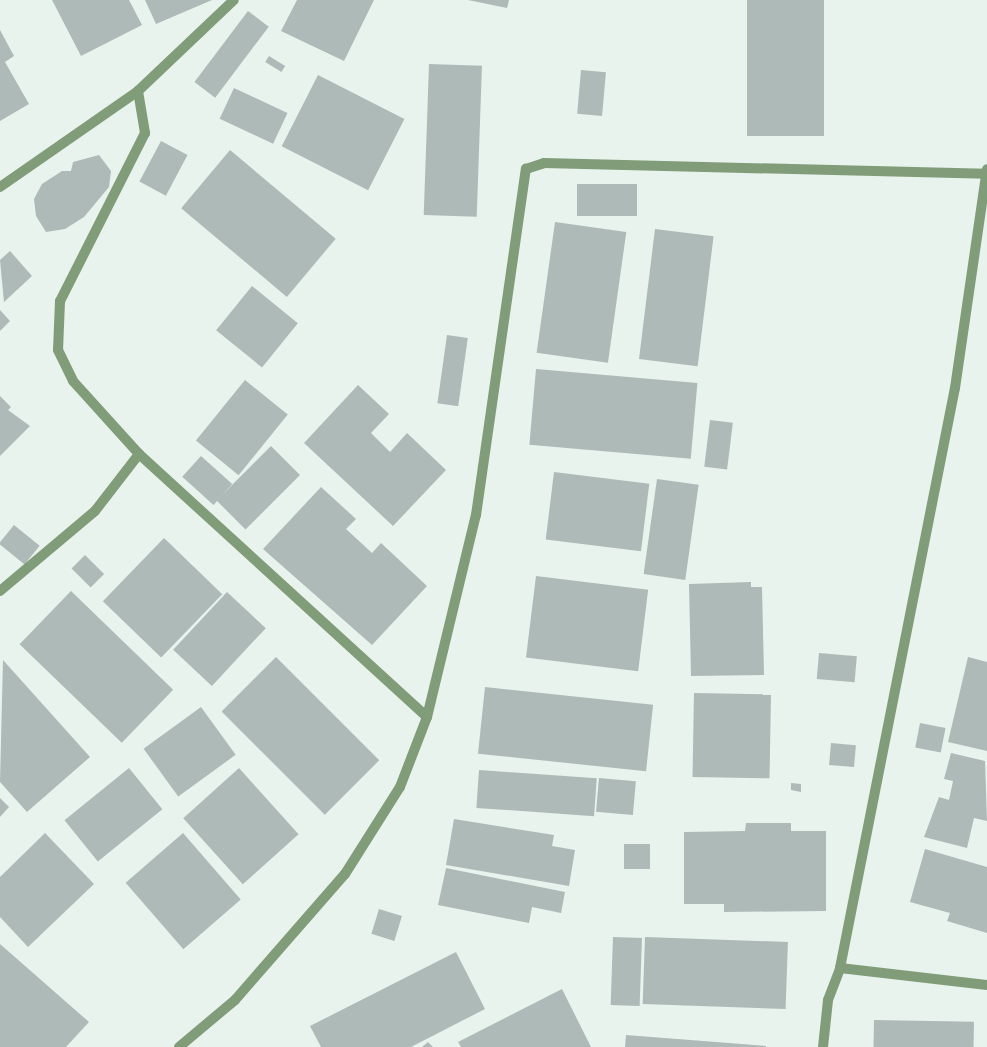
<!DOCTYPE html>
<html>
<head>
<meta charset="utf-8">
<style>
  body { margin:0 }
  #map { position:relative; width:987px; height:1047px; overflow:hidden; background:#e8f3ed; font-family:"Varela Round",sans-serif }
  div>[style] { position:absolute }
  .building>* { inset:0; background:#adbab8; transform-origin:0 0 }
  .minor>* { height:10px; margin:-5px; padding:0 5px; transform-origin:5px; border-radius:5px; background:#819c79 }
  span { translate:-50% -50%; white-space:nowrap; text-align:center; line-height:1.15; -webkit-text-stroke:5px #e8f3ed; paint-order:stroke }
</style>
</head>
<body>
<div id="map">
  <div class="building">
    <i style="clip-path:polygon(52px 0,129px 0,142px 25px,81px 56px)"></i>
    <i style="clip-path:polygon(145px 0,212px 0,156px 24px)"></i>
    <i style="clip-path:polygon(297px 0,374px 0,344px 61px,281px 31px)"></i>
    <i style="clip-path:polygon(468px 0,509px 0,507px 8px)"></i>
    <i style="left:747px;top:0;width:77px;height:136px"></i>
    <i style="left:248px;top:11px;width:26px;height:89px;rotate:37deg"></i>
    <i style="clip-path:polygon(0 30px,14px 56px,5px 62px,29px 104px,0 121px)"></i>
    <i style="left:269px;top:56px;width:19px;height:7px;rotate:32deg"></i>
    <i style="left:429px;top:64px;width:53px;height:151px;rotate:2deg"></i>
    <i style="left:581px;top:70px;width:25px;height:44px;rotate:5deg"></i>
    <i style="left:318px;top:75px;width:97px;height:80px;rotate:27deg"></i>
    <i style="left:234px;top:88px;width:59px;height:34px;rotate:25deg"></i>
    <i style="left:161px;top:141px;width:30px;height:46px;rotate:28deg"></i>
    <i style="left:230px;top:150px;width:138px;height:76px;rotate:40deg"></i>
    <i style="clip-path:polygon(99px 155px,111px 171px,109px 187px,84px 217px,65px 229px,46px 232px,36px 216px,34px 199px,42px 184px,62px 171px,71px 171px,73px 162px)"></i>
    <i style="left:577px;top:184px;width:60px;height:32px"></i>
    <i style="left:555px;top:222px;width:72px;height:132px;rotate:8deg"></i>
    <i style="left:655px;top:229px;width:59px;height:131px;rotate:7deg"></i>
    <i style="clip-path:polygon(10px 251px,32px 276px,4px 302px,0 260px)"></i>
    <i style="left:252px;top:286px;width:59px;height:57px;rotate:39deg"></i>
    <i style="clip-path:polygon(0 310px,10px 321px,0 331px)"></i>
    <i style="left:447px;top:335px;width:21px;height:69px;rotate:8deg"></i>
    <i style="left:536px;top:369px;width:162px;height:76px;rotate:5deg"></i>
    <i style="left:245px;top:380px;width:55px;height:78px;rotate:39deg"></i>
    <i style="clip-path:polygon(358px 385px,389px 414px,371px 433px,390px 452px,407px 433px,446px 470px,393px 526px,304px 443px)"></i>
    <i style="clip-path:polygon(0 396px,11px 407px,8px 410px,30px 426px,0 456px)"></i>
    <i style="left:710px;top:420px;width:23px;height:47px;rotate:7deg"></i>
    <i style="left:271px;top:446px;width:41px;height:77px;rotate:45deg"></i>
    <i style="left:201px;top:456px;width:42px;height:28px;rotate:42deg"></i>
    <i style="left:554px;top:472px;width:96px;height:68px;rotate:7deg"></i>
    <i style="left:657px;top:479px;width:42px;height:96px;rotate:8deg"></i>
    <i style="clip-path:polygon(321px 487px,356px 519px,346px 529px,372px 553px,381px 543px,427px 586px,372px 645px,263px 549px)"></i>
    <i style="left:14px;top:525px;width:33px;height:24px;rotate:39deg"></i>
    <i style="left:164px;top:538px;width:81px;height:88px;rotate:44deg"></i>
    <i style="left:85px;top:555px;width:27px;height:19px;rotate:45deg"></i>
    <i style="left:536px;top:576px;width:113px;height:82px;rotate:7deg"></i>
    <i style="clip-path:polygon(751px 582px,751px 587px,762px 587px,764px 675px,691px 676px,689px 584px)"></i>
    <i style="left:71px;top:591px;width:142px;height:74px;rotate:44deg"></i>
    <i style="left:227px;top:592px;width:53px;height:79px;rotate:43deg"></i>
    <i style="left:819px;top:653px;width:38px;height:26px;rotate:5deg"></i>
    <i style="left:276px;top:657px;width:146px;height:77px;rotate:45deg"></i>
    <i style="clip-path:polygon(968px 657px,987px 662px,987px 751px,948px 742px)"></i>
    <i style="clip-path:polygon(3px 660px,90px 757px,27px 812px,0 782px)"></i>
    <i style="left:485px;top:687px;width:169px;height:67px;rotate:6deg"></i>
    <i style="left:694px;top:693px;width:77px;height:84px;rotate:1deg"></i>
    <i style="left:201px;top:707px;width:59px;height:71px;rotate:54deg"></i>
    <i style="left:920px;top:723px;width:26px;height:25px;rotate:11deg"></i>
    <i style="left:831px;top:743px;width:25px;height:22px;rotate:5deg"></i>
    <i style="clip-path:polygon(951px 753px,985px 761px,987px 821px,974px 818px,967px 848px,924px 837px,939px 797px,949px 800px,953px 781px,944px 779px)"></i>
    <i style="left:129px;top:768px;width:53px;height:83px;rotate:51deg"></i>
    <i style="left:239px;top:768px;width:89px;height:75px;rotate:48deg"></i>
    <i style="left:479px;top:770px;width:118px;height:38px;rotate:4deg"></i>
    <i style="left:599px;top:778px;width:37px;height:34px;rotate:5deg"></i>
    <i style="clip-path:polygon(791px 783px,801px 784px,801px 792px,791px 790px)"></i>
    <i style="clip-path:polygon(0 798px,9px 807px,0 817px)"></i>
    <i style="clip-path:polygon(454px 819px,554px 835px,552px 846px,575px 850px,569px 886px,446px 865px)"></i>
    <i style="clip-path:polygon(746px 823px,791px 823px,791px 831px,826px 831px,826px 911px,724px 912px,724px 904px,684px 904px,684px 832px,745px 831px)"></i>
    <i style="clip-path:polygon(45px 833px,94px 884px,28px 947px,0 917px,0 877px)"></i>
    <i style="left:183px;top:833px;width:88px;height:76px;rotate:49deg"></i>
    <i style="left:624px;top:844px;width:26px;height:25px"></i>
    <i style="clip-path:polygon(925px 849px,987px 867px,987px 933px,947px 921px,950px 913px,910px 902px)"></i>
    <i style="clip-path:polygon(446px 868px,565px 892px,561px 913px,532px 907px,529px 923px,438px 905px)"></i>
    <i style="left:379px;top:909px;width:24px;height:26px;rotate:17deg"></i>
    <i style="left:613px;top:937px;width:29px;height:68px;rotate:2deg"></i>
    <i style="left:645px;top:937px;width:143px;height:67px;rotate:2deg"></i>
    <i style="clip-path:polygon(0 944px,89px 1022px,66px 1047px,0 1047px)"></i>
    <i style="clip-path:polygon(456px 952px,485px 1009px,411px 1047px,321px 1047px,310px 1026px)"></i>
    <i style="clip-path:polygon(562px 989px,591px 1047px,461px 1047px,458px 1042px)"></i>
    <i style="left:874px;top:1020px;width:100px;height:27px;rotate:1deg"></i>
    <i style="clip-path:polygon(626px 1035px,766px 1046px,766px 1047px,625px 1047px)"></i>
    <i style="clip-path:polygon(428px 1042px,433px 1047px,422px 1047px)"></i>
  </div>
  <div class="minor">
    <i style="left:138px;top:91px;width:43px;rotate:80.5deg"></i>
    <i style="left:145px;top:133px;width:188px;rotate:116.8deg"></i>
    <i style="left:60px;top:301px;width:49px;rotate:92.3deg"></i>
    <i style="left:58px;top:350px;width:34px;rotate:64deg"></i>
    <i style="left:73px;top:381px;width:98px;rotate:47.9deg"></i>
    <i style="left:139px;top:454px;width:390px;rotate:42.4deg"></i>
    <i style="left:0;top:187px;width:168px;rotate:-34.8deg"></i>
    <i style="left:138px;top:91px;width:132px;rotate:-43.5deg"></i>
    <i style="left:0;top:591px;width:124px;rotate:-40.1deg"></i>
    <i style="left:95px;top:511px;width:72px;rotate:-52.3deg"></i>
    <i style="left:840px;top:968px;width:148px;rotate:6.6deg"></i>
    <i style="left:179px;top:1047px;width:73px;rotate:-40deg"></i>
    <i style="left:235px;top:1000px;width:167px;rotate:-48.9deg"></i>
    <i style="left:345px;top:874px;width:103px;rotate:-57.7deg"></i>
    <i style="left:400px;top:787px;width:75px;rotate:-68.9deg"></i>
    <i style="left:427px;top:717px;width:208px;rotate:-76.4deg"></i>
    <i style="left:476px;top:515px;width:350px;rotate:-81.8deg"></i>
    <i style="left:526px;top:169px;width:19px;rotate:-18deg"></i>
    <i style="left:544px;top:163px;width:442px;rotate:1.4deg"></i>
    <i style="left:823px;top:1047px;width:47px;rotate:-83.9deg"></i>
    <i style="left:828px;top:1000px;width:34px;rotate:-69deg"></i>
    <i style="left:840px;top:968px;width:591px;rotate:-78.79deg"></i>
    <i style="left:955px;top:388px;width:221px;rotate:-81.7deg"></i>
  </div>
</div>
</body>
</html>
